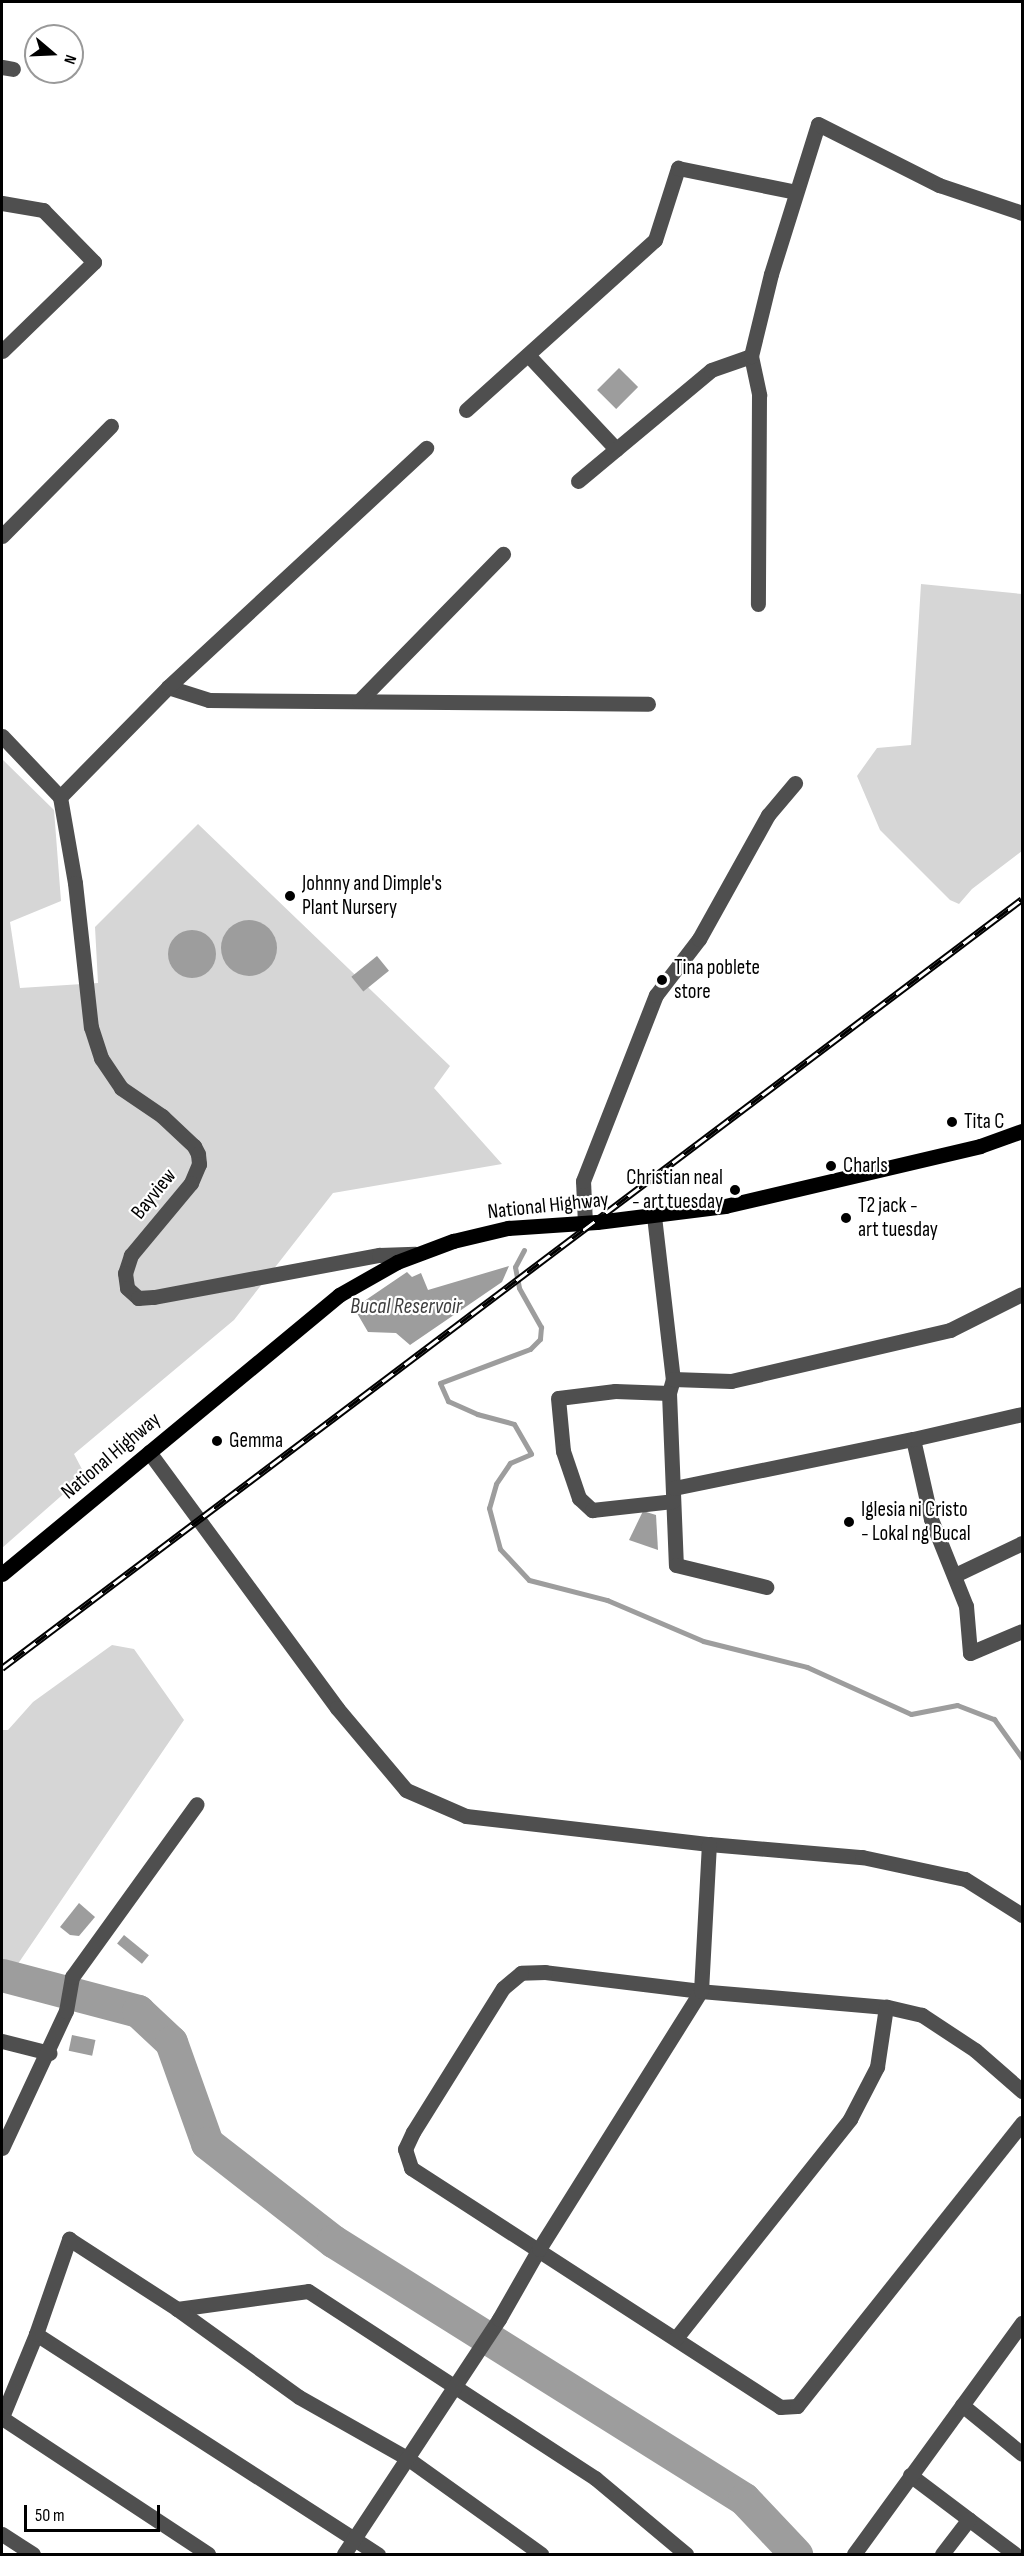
<!DOCTYPE html>
<html>
<head>
<meta charset="utf-8">
<style>
  body { margin:0 }
  #map { position:relative; width:1024px; height:2556px; overflow:hidden; background:#fff; font-family:"Sofia Sans Condensed",sans-serif }
  div>[style] { position:absolute }
  .green>* { inset:0; background:#d6d6d6 }
  .water>* { inset:0; background:#9d9d9d; transform-origin:0 0 }
  .round { border-radius:50% }
  .stream>* { height:5px; margin:-2.5px; padding:0 2.5px; transform-origin:2.5px; border-radius:2.5px; background:#9d9d9d }
  .river>* { height:33px; margin:-16.5px; padding:0 16.5px; transform-origin:16.5px; border-radius:16.5px; background:#9d9d9d }
  .minor>* { height:15px; margin:-7.5px; padding:0 7.5px; transform-origin:7.5px; border-radius:7.5px; background:#4f4f4f }
  .major>* { height:15px; margin:-7.5px; padding:0 7.5px; transform-origin:7.5px; border-radius:7.5px; background:#000 }
  .rail>* { height:7px; margin-top:-3.5px; transform-origin:0; background:repeating-linear-gradient(90deg,#fff 0 14px,#000 0 28px); box-sizing:border-box; border-block:2px solid #000 }
  .dots>* { width:16px; height:16px; translate:-50% -50%; box-sizing:border-box; border:3px solid #fff; border-radius:50% }
  span { translate:-50% -50%; white-space:nowrap; text-align:center; line-height:1.15; -webkit-text-stroke:4.5px #fff; paint-order:stroke }
  .poi-label { font-size:21px; color:#000 }
  .left { translate:0 -50%; text-align:left }
  .right { translate:-100% -50%; text-align:right }
  .street-label { font-size:21px; color:#000 }
  .water-label { font-size:22px; color:#3e3e3e; font-style:italic }
  .frame { position:absolute; inset:0; border:3px solid #000; pointer-events:none }
  .north { position:absolute; left:24px; top:24px; width:60px; height:60px; box-sizing:border-box; background:#fff; border:2px solid #999; border-radius:50%; rotate:109deg; font-size:16px; font-weight:700; line-height:24px; text-align:center; color:#000 }
  .north::after { content:''; display:block; margin:auto; width:21px; height:27px; background:#000; clip-path:polygon(50% 0,100% 100%,50% 72%,0 100%) }
  .scale { position:absolute; left:24px; top:2505px; width:136px; height:27px; box-sizing:border-box; border:3px solid #000; border-top:0; padding-left:8px; font-size:18px; line-height:21px; white-space:nowrap; color:#000; -webkit-text-stroke:4px #fff; paint-order:stroke }
</style>
</head>
<body>
<div id="map">
  <div class="green">
    <i style="clip-path:polygon(921px 584px,1022px 594px,1022px 851px,972px 889px,959px 904px,950px 900px,880px 830px,857px 776px,877px 748px,911px 745px)"></i>
    <i style="clip-path:polygon(2px 759px,54px 810px,61px 901px,10px 922px,20px 988px,98px 983px,95px 927px,198px 824px,450px 1066px,434px 1088px,502px 1164px,333px 1193px,234px 1320px,74px 1454px,85px 1475px,2px 1548px)"></i>
    <i style="clip-path:polygon(112px 1645px,134px 1649px,184px 1720px,9px 1977px,2px 1975px,2px 1730px,8px 1730px,33px 1702px)"></i>
  </div>
  <div class="water">
    <i style="left:619px;top:368px;width:27px;height:31px;rotate:45deg"></i>
    <i class="round" style="left:221px;top:920px;width:56px;height:56px"></i>
    <i class="round" style="left:168px;top:930px;width:48px;height:48px"></i>
    <i style="left:377px;top:956px;width:19px;height:33px;rotate:51deg"></i>
    <i style="clip-path:polygon(509px 1266px,502px 1282px,410px 1345px,396px 1333px,368px 1332px,354px 1308px,407px 1272px,412px 1277px,421px 1273px,428px 1290px)"></i>
    <i style="clip-path:polygon(643px 1511px,656px 1515px,658px 1550px,629px 1540px)"></i>
    <i style="clip-path:polygon(79px 1903px,95px 1917px,79px 1936px,70px 1935px,60px 1927px)"></i>
    <i style="left:124px;top:1935px;width:32px;height:11px;rotate:39deg"></i>
    <i style="left:72px;top:2035px;width:24px;height:16px;rotate:12deg"></i>
  </div>
  <div class="stream">
    <i style="left:524px;top:1250px;width:19px;rotate:118deg"></i>
    <i style="left:515px;top:1267px;width:21px;rotate:79deg"></i>
    <i style="left:519px;top:1288px;width:45px;rotate:60.6deg"></i>
    <i style="left:541px;top:1327px;width:12px;rotate:95deg"></i>
    <i style="left:540px;top:1339px;width:14px;rotate:135deg"></i>
    <i style="left:530px;top:1349px;width:96px;rotate:159.3deg"></i>
    <i style="left:440px;top:1383px;width:20px;rotate:66deg"></i>
    <i style="left:448px;top:1401px;width:32px;rotate:24deg"></i>
    <i style="left:477px;top:1414px;width:38px;rotate:15deg"></i>
    <i style="left:514px;top:1424px;width:34px;rotate:60deg"></i>
    <i style="left:531px;top:1454px;width:23px;rotate:157deg"></i>
    <i style="left:510px;top:1463px;width:25px;rotate:124deg"></i>
    <i style="left:496px;top:1484px;width:25px;rotate:106deg"></i>
    <i style="left:489px;top:1508px;width:42px;rotate:75deg"></i>
    <i style="left:500px;top:1549px;width:42px;rotate:46.9deg"></i>
    <i style="left:529px;top:1580px;width:81px;rotate:14.4deg"></i>
    <i style="left:607px;top:1600px;width:104px;rotate:23.1deg"></i>
    <i style="left:703px;top:1641px;width:107px;rotate:14deg"></i>
    <i style="left:807px;top:1667px;width:114px;rotate:24.3deg"></i>
    <i style="left:911px;top:1714px;width:47px;rotate:-11.1deg"></i>
    <i style="left:957px;top:1705px;width:40px;rotate:21deg"></i>
    <i style="left:994px;top:1719px;width:48px;rotate:54.3deg"></i>
  </div>
  <div class="river">
    <i style="left:2px;top:1975px;width:141px;rotate:14.8deg"></i>
    <i style="left:138px;top:2011px;width:45px;rotate:43.2deg"></i>
    <i style="left:171px;top:2042px;width:107px;rotate:70.4deg"></i>
    <i style="left:207px;top:2143px;width:160px;rotate:37.9deg"></i>
    <i style="left:333px;top:2241px;width:485px;rotate:32.1deg"></i>
    <i style="left:744px;top:2499px;width:76px;rotate:46.6deg"></i>
  </div>
  <div class="minor">
    <i style="left:2px;top:67px;width:11px;rotate:10deg"></i>
    <i style="left:2px;top:203px;width:42px;rotate:9.7deg"></i>
    <i style="left:43px;top:210px;width:73px;rotate:45.6deg"></i>
    <i style="left:94px;top:262px;width:128px;rotate:135.9deg"></i>
    <i style="left:528px;top:355px;width:129px;rotate:46.9deg"></i>
    <i style="left:751px;top:356px;width:40px;rotate:78deg"></i>
    <i style="left:759px;top:395px;width:209px;rotate:90.3deg"></i>
    <i style="left:466px;top:410px;width:254px;rotate:-42deg"></i>
    <i style="left:655px;top:240px;width:76px;rotate:-72.3deg"></i>
    <i style="left:678px;top:168px;width:120px;rotate:11.5deg"></i>
    <i style="left:578px;top:481px;width:173px;rotate:-39.8deg"></i>
    <i style="left:711px;top:370px;width:42px;rotate:-19.3deg"></i>
    <i style="left:751px;top:356px;width:84px;rotate:-76.3deg"></i>
    <i style="left:771px;top:274px;width:157px;rotate:-72.6deg"></i>
    <i style="left:818px;top:124px;width:136px;rotate:26.8deg"></i>
    <i style="left:939px;top:185px;width:88px;rotate:18.6deg"></i>
    <i style="left:2px;top:536px;width:155px;rotate:-45.3deg"></i>
    <i style="left:168px;top:687px;width:43px;rotate:17.6deg"></i>
    <i style="left:209px;top:700px;width:439px;rotate:0.5deg"></i>
    <i style="left:359px;top:701px;width:206px;rotate:-45.6deg"></i>
    <i style="left:2px;top:736px;width:84px;rotate:46.4deg"></i>
    <i style="left:60px;top:797px;width:87px;rotate:80.1deg"></i>
    <i style="left:75px;top:883px;width:145px;rotate:83.7deg"></i>
    <i style="left:91px;top:1027px;width:33px;rotate:72deg"></i>
    <i style="left:101px;top:1058px;width:36px;rotate:56deg"></i>
    <i style="left:121px;top:1088px;width:50px;rotate:34.3deg"></i>
    <i style="left:162px;top:1116px;width:44px;rotate:43.2deg"></i>
    <i style="left:194px;top:1146px;width:9px;rotate:63deg"></i>
    <i style="left:198px;top:1154px;width:10px;rotate:84deg"></i>
    <i style="left:199px;top:1164px;width:21px;rotate:113deg"></i>
    <i style="left:191px;top:1183px;width:94px;rotate:129.8deg"></i>
    <i style="left:131px;top:1255px;width:19px;rotate:108deg"></i>
    <i style="left:125px;top:1273px;width:15px;rotate:82deg"></i>
    <i style="left:127px;top:1288px;width:15px;rotate:42deg"></i>
    <i style="left:138px;top:1298px;width:16px;rotate:-4deg"></i>
    <i style="left:154px;top:1297px;width:229px;rotate:-10.6deg"></i>
    <i style="left:379px;top:1255px;width:36px;rotate:-2deg"></i>
    <i style="left:60px;top:797px;width:154px;rotate:-45.5deg"></i>
    <i style="left:168px;top:687px;width:352px;rotate:-42.8deg"></i>
    <i style="left:654px;top:1216px;width:164px;rotate:83.4deg"></i>
    <i style="left:673px;top:1379px;width:15px;rotate:106deg"></i>
    <i style="left:669px;top:1393px;width:172px;rotate:87.7deg"></i>
    <i style="left:676px;top:1565px;width:93px;rotate:13.7deg"></i>
    <i style="left:585px;top:1223px;width:42px;rotate:-92.7deg"></i>
    <i style="left:583px;top:1181px;width:200px;rotate:-68.6deg"></i>
    <i style="left:656px;top:995px;width:71px;rotate:-52.5deg"></i>
    <i style="left:699px;top:939px;width:142px;rotate:-60.9deg"></i>
    <i style="left:768px;top:815px;width:42px;rotate:-49.8deg"></i>
    <i style="left:673px;top:1379px;width:58px;rotate:2deg"></i>
    <i style="left:731px;top:1381px;width:225px;rotate:-13.1deg"></i>
    <i style="left:950px;top:1330px;width:80px;rotate:-26.6deg"></i>
    <i style="left:669px;top:1393px;width:54px;rotate:-177.9deg"></i>
    <i style="left:615px;top:1391px;width:57px;rotate:173deg"></i>
    <i style="left:558px;top:1398px;width:53px;rotate:84.6deg"></i>
    <i style="left:563px;top:1451px;width:50px;rotate:71.2deg"></i>
    <i style="left:579px;top:1498px;width:18px;rotate:43deg"></i>
    <i style="left:592px;top:1510px;width:81px;rotate:-6.3deg"></i>
    <i style="left:913px;top:1439px;width:82px;rotate:77.3deg"></i>
    <i style="left:931px;top:1519px;width:94px;rotate:68.1deg"></i>
    <i style="left:966px;top:1606px;width:47px;rotate:85.1deg"></i>
    <i style="left:970px;top:1653px;width:56px;rotate:-22.9deg"></i>
    <i style="left:149px;top:1452px;width:318px;rotate:53.7deg"></i>
    <i style="left:337px;top:1708px;width:107px;rotate:49.9deg"></i>
    <i style="left:406px;top:1790px;width:65px;rotate:23.4deg"></i>
    <i style="left:466px;top:1816px;width:245px;rotate:6.6deg"></i>
    <i style="left:709px;top:1844px;width:154px;rotate:4.9deg"></i>
    <i style="left:862px;top:1857px;width:105px;rotate:12.1deg"></i>
    <i style="left:965px;top:1879px;width:67px;rotate:32.3deg"></i>
    <i style="left:674px;top:1488px;width:244px;rotate:-11.6deg"></i>
    <i style="left:913px;top:1439px;width:112px;rotate:-12.9deg"></i>
    <i style="left:955px;top:1575px;width:74px;rotate:-25.5deg"></i>
    <i style="left:2px;top:2041px;width:49px;rotate:14.3deg"></i>
    <i style="left:1022px;top:2091px;width:62px;rotate:-138.9deg"></i>
    <i style="left:975px;top:2050px;width:64px;rotate:-146.6deg"></i>
    <i style="left:922px;top:2015px;width:37px;rotate:-167deg"></i>
    <i style="left:886px;top:2007px;width:186px;rotate:-175.1deg"></i>
    <i style="left:701px;top:1991px;width:157px;rotate:-173.1deg"></i>
    <i style="left:545px;top:1972px;width:24px;rotate:178deg"></i>
    <i style="left:521px;top:1973px;width:23px;rotate:140deg"></i>
    <i style="left:503px;top:1988px;width:170px;rotate:122deg"></i>
    <i style="left:413px;top:2132px;width:19px;rotate:115deg"></i>
    <i style="left:405px;top:2149px;width:20px;rotate:72deg"></i>
    <i style="left:411px;top:2168px;width:440px;rotate:32.9deg"></i>
    <i style="left:780px;top:2407px;width:17px;rotate:-3deg"></i>
    <i style="left:797px;top:2406px;width:362px;rotate:-51.5deg"></i>
    <i style="left:2px;top:2148px;width:151px;rotate:-65deg"></i>
    <i style="left:66px;top:2011px;width:35px;rotate:-80deg"></i>
    <i style="left:72px;top:1977px;width:213px;rotate:-54.2deg"></i>
    <i style="left:177px;top:2309px;width:132px;rotate:-7.8deg"></i>
    <i style="left:308px;top:2291px;width:343px;rotate:33.1deg"></i>
    <i style="left:595px;top:2478px;width:119px;rotate:39.9deg"></i>
    <i style="left:36px;top:2334px;width:407px;rotate:32.8deg"></i>
    <i style="left:676px;top:2338px;width:280px;rotate:-51.5deg"></i>
    <i style="left:850px;top:2119px;width:59px;rotate:-62.6deg"></i>
    <i style="left:877px;top:2067px;width:61px;rotate:-81.5deg"></i>
    <i style="left:962px;top:2405px;width:77px;rotate:39.2deg"></i>
    <i style="left:2px;top:2417px;width:90px;rotate:-67.7deg"></i>
    <i style="left:36px;top:2334px;width:101px;rotate:-70.8deg"></i>
    <i style="left:69px;top:2239px;width:129px;rotate:32.9deg"></i>
    <i style="left:177px;top:2309px;width:150px;rotate:35.8deg"></i>
    <i style="left:299px;top:2397px;width:124px;rotate:29.5deg"></i>
    <i style="left:407px;top:2458px;width:165px;rotate:35.6deg"></i>
    <i style="left:2px;top:2418px;width:247px;rotate:33.4deg"></i>
    <i style="left:910px;top:2475px;width:131px;rotate:37deg"></i>
    <i style="left:2px;top:2534px;width:37px;rotate:33deg"></i>
    <i style="left:344px;top:2554px;width:282px;rotate:-56.6deg"></i>
    <i style="left:499px;top:2319px;width:81px;rotate:-60.3deg"></i>
    <i style="left:539px;top:2249px;width:305px;rotate:-57.9deg"></i>
    <i style="left:701px;top:1991px;width:147px;rotate:-86.9deg"></i>
    <i style="left:854px;top:2554px;width:286px;rotate:-54deg"></i>
    <i style="left:942px;top:2554px;width:44px;rotate:-52.4deg"></i>
  </div>
  <div class="major">
    <i style="left:2px;top:1574px;width:438px;rotate:-39.6deg"></i>
    <i style="left:339px;top:1295px;width:67px;rotate:-29.6deg"></i>
    <i style="left:397px;top:1262px;width:60px;rotate:-20.6deg"></i>
    <i style="left:453px;top:1241px;width:57px;rotate:-13.3deg"></i>
    <i style="left:508px;top:1228px;width:89px;rotate:-3.9deg"></i>
    <i style="left:597px;top:1222px;width:129px;rotate:-7.1deg"></i>
    <i style="left:725px;top:1206px;width:262px;rotate:-13.2deg"></i>
    <i style="left:980px;top:1146px;width:45px;rotate:-19.7deg"></i>
  </div>
  <div class="rail">
    <i style="left:2px;top:1668px;width:1277px;rotate:-37.01deg"></i>
  </div>
  <div class="dots">
    <i style="left:290px;top:896px;background:#000"></i>
    <i style="left:662px;top:980px;background:#000"></i>
    <i style="left:952px;top:1122px;background:#000"></i>
    <i style="left:831px;top:1166px;background:#000"></i>
    <i style="left:735px;top:1190px;background:#000"></i>
    <i style="left:846px;top:1218px;background:#000"></i>
    <i style="left:217px;top:1441px;background:#000"></i>
    <i style="left:849px;top:1522px;background:#000"></i>
  </div>
  <div class="poi-label">
    <span class="left" style="left:302px;top:896px">Johnny and Dimple's<br>Plant Nursery</span>
    <span class="left" style="left:674px;top:980px">Tina poblete<br>store</span>
    <span class="left" style="left:964px;top:1122px">Tita C</span>
    <span class="left" style="left:843px;top:1166px">Charls</span>
    <span class="right" style="left:723px;top:1190px">Christian neal<br>- art tuesday</span>
    <span class="left" style="left:858px;top:1218px">T2 jack -<br>art tuesday</span>
    <span class="left" style="left:229px;top:1441px">Gemma</span>
    <span class="left" style="left:861px;top:1522px">Iglesia ni Cristo<br>- Lokal ng Bucal</span>
  </div>
  <div class="street-label">
    <span style="left:154px;top:1194px;rotate:-51deg">Bayview</span>
    <span style="left:548px;top:1206px;rotate:-6deg">National Highway</span>
    <span style="left:111px;top:1456px;rotate:-40deg">National Highway</span>
  </div>
  <div class="water-label">
    <span style="left:406px;top:1307px">Bucal Reservoir</span>
  </div>
  <div class="frame"></div>
  <div class="north">N</div>
  <div class="scale">50 m</div>
</div>
</body>
</html>
